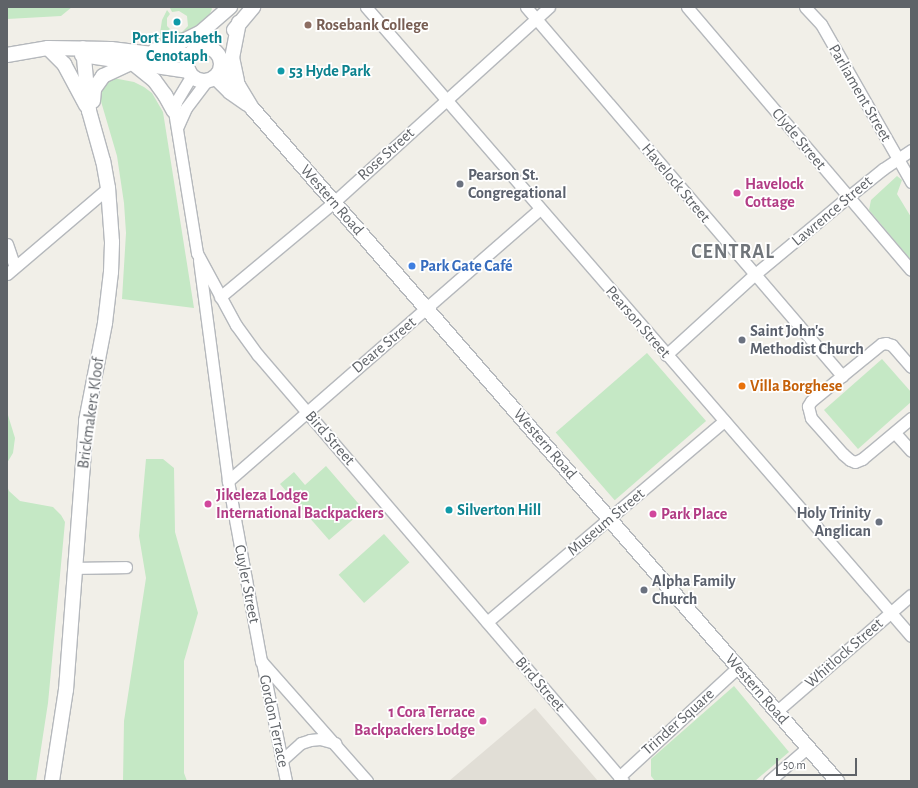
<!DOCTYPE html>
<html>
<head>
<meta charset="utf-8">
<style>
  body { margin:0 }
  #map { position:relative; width:918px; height:788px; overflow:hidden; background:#f1efe8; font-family:"Alegreya Sans",sans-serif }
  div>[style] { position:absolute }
  .education>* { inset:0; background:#e1ded6 }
  .green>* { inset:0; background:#c5e8c5; transform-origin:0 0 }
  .roads { filter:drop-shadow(1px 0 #b5b8bc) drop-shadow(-1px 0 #b5b8bc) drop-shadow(0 1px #b5b8bc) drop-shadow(0 -1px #b5b8bc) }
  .minor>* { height:11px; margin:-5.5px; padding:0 5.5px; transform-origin:5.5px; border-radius:5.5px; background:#fff }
  .tertiary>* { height:14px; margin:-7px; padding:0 7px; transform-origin:7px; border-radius:7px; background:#fff }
  .tertiary>.ring { margin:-7px; padding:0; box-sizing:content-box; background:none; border:14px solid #fff; border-radius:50% }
  .dots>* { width:11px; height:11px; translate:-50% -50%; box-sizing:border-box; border:2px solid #fff; border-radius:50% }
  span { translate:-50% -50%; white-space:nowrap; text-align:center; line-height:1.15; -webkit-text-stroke:3.5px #fff; paint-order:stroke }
  .education-label { font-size:16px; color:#785e54; font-weight:700 }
  .left { translate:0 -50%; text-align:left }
  .culture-label { font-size:16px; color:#0d838f; font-weight:700 }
  .street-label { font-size:16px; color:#5f6368 }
  .worship-label { font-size:16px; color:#5b616d; font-weight:700 }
  .right { translate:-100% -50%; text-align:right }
  .hotel-label { font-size:16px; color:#b23c85; font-weight:700 }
  .shop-label { font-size:16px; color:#366cbe; font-weight:700 }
  .food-label { font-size:16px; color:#c56008; font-weight:700 }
  .district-label { font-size:20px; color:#70757a; font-weight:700; letter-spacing:1px }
  .frame { position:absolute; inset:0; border:8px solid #5f6368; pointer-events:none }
  .scale { position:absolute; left:776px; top:758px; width:81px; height:18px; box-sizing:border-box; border:2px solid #5f6368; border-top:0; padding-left:5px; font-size:12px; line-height:14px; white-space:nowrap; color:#5f6368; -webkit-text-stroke:3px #fff; paint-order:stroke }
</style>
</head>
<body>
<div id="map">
  <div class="education">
    <i style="clip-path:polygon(535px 708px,598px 781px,449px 781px)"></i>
  </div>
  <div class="green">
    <i style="clip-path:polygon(7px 7px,72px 7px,61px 16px,7px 19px)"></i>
    <i style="clip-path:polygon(173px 7px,211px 7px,212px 9px,208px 18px,185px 36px,158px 43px,156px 42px,160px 33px,162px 20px,167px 10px,170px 14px,167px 18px,167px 26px,172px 31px,182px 32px,188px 26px,187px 16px,179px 11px,172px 12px,170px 8px)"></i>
    <i style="clip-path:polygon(113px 78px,134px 82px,144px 87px,152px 93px,163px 112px,194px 308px,122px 299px,126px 233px,124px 203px,117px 156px,100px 98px,103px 87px)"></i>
    <i style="clip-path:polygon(897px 176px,902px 180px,897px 194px,911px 217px,911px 260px,869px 210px,871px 200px)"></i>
    <i style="left:647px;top:353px;width:90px;height:121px;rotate:49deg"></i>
    <i style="clip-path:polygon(882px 359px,911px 392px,911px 402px,858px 449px,824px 410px)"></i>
    <i style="clip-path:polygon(7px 412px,15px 438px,13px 453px,7px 463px)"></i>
    <i style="clip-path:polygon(146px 459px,163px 459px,174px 468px,175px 532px,198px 613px,184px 661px,184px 773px,187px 781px,123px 781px,124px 721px,146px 578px,139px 536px)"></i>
    <i style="clip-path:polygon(326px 466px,364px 510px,329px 540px,280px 484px,294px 472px,305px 485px)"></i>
    <i style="clip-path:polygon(7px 486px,9px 491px,20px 501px,53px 507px,61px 515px,65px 522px,48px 703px,36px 781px,7px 781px)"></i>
    <i style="left:384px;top:534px;width:38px;height:61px;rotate:48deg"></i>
    <i style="clip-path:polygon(734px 686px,789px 752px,755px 781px,655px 781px,651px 776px,651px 759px)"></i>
  </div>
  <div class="roads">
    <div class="minor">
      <i style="left:366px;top:7px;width:832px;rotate:49.09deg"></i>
      <i style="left:526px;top:7px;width:486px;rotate:49.4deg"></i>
      <i style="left:687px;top:7px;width:345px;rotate:49.6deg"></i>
      <i style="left:805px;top:7px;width:23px;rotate:47deg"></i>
      <i style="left:821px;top:24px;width:182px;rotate:60.3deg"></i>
      <i style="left:192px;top:75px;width:31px;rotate:121deg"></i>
      <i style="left:176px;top:102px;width:9px;rotate:103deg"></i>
      <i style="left:174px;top:111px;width:144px;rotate:80.8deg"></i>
      <i style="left:197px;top:253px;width:82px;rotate:61.6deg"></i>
      <i style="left:236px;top:325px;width:37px;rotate:54deg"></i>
      <i style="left:258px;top:355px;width:74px;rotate:49.4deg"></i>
      <i style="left:306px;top:411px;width:487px;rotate:49.4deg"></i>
      <i style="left:177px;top:128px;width:22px;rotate:-66deg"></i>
      <i style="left:186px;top:108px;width:34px;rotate:-53deg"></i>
      <i style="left:7px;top:244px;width:24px;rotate:71deg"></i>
      <i style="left:199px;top:260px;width:223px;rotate:82.5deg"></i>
      <i style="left:228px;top:481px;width:183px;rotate:79.6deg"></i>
      <i style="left:261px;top:661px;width:160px;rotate:48.5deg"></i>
      <i style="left:7px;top:274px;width:133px;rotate:-40.4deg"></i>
      <i style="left:220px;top:297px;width:148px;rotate:-39.8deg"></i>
      <i style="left:334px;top:202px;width:290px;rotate:-42.2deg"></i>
      <i style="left:666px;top:355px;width:119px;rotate:-42.3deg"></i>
      <i style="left:754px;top:275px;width:122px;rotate:-39.7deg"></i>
      <i style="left:848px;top:197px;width:45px;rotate:-38.7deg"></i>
      <i style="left:883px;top:169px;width:34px;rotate:-34deg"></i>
      <i style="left:911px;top:367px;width:29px;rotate:-131deg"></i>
      <i style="left:892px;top:345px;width:6px;rotate:-162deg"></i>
      <i style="left:886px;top:343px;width:5px;rotate:169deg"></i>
      <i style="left:881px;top:344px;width:90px;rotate:140.8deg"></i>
      <i style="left:811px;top:401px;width:6px;rotate:121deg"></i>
      <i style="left:808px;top:406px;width:12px;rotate:76deg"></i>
      <i style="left:811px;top:418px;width:48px;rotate:48.4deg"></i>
      <i style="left:843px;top:454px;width:9px;rotate:41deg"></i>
      <i style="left:850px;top:460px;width:5px;rotate:22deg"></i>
      <i style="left:855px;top:462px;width:8px;rotate:-23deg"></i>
      <i style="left:862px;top:459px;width:64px;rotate:-39.9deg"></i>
      <i style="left:895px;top:433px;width:24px;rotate:48deg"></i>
      <i style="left:228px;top:481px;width:414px;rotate:-41.1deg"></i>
      <i style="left:76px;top:568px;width:50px;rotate:-1.1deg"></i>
      <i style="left:487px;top:622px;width:311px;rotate:-40.3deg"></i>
      <i style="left:262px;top:662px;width:121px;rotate:78.6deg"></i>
      <i style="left:777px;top:711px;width:177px;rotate:-40.9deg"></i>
      <i style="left:282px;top:760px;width:25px;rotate:-42deg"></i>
      <i style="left:301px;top:743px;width:9px;rotate:-18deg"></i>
      <i style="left:310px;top:740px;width:10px;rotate:-6deg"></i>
      <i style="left:320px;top:739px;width:16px;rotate:15deg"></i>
      <i style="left:619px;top:777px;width:162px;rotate:-42.7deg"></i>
      <i style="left:769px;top:781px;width:52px;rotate:-41.1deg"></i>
    </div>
    <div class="tertiary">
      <i style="left:234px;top:30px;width:30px;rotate:-50deg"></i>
      <i class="ring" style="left:187px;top:47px;width:20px;height:20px"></i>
      <i style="left:48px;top:48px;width:23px;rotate:45deg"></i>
      <i style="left:64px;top:64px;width:47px;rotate:61.8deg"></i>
      <i style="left:155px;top:50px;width:23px;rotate:-15deg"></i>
      <i style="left:177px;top:44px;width:25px;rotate:-26deg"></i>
      <i style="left:200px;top:33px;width:40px;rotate:-41deg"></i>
      <i style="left:7px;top:55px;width:42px;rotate:-9.7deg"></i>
      <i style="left:48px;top:48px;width:63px;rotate:0.9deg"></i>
      <i style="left:111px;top:49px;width:50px;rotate:6.8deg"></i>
      <i style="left:161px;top:55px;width:28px"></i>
      <i style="left:82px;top:55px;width:108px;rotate:8.5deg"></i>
      <i style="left:134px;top:64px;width:26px;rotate:39deg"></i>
      <i style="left:154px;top:80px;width:19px;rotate:54deg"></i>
      <i style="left:165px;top:95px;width:18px;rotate:61deg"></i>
      <i style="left:221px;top:64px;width:27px;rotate:51deg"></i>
      <i style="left:238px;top:85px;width:27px;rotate:59deg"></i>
      <i style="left:252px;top:108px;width:892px;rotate:49deg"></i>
      <i style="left:215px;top:77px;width:21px;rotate:45deg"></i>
      <i style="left:230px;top:92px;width:21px;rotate:35deg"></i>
      <i style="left:237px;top:81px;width:24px;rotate:-102deg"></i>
      <i style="left:232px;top:58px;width:36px;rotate:-79deg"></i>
      <i style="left:93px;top:101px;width:12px;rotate:-85deg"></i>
      <i style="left:94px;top:89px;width:16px;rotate:-55deg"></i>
      <i style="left:103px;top:76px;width:29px;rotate:-25deg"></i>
      <i style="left:52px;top:781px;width:92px;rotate:-81.3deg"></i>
      <i style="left:66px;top:690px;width:270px;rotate:-85.7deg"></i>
      <i style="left:86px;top:421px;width:100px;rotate:-79deg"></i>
      <i style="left:105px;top:323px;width:51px;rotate:-83.3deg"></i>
      <i style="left:111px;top:272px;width:30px;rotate:-88deg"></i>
      <i style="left:112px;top:242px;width:54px;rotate:-94.2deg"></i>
      <i style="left:108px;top:188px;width:27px;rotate:-100deg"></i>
      <i style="left:103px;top:161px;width:52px;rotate:-105.6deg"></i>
      <i style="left:89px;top:111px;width:63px;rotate:-95.4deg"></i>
    </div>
  </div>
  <div class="dots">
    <i style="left:177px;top:22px;background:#0f9aa8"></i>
    <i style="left:308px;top:25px;background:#8d6e63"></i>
    <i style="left:281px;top:71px;background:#0f9aa8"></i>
    <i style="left:460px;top:184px;background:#6b7280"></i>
    <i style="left:737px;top:193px;background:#d1479c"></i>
    <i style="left:412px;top:266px;background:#3f7fe0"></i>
    <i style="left:742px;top:340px;background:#6b7280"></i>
    <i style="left:742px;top:386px;background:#e8710a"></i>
    <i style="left:208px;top:504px;background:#d1479c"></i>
    <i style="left:449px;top:510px;background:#0f9aa8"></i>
    <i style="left:653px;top:514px;background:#d1479c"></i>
    <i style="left:879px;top:522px;background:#6b7280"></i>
    <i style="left:644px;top:590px;background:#6b7280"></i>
    <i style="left:483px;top:721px;background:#d1479c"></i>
  </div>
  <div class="education-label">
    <span class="left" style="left:316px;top:25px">Rosebank College</span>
  </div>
  <div class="culture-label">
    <span style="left:177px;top:47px">Port Elizabeth<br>Cenotaph</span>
    <span class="left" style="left:289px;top:71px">53 Hyde Park</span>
    <span class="left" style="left:457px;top:510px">Silverton Hill</span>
  </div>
  <div class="street-label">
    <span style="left:860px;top:93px;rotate:60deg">Parliament Street</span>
    <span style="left:799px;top:139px;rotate:50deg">Clyde Street</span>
    <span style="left:386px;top:154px;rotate:-42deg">Rose Street</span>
    <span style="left:676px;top:183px;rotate:50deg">Havelock Street</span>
    <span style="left:332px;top:200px;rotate:49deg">Western Road</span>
    <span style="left:832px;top:211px;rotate:-40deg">Lawrence Street</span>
    <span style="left:638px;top:322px;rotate:49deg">Pearson Street</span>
    <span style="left:384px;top:345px;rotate:-40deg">Deare Street</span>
    <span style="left:91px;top:413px;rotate:-82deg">Brickmakers Kloof</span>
    <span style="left:330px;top:438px;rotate:49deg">Bird Street</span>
    <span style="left:545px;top:444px;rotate:49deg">Western Road</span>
    <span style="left:606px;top:522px;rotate:-40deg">Museum Street</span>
    <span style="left:247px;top:584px;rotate:79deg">Cuyler Street</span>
    <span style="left:844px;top:653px;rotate:-41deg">Whitlock Street</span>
    <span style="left:540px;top:684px;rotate:49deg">Bird Street</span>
    <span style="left:757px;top:689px;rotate:49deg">Western Road</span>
    <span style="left:274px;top:721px;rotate:78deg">Gordon Terrace</span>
    <span style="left:678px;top:722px;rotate:-42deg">Trinder Square</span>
  </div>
  <div class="worship-label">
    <span class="left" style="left:468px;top:184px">Pearson St.<br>Congregational</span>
    <span class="left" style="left:750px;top:340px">Saint John's<br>Methodist Church</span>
    <span class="right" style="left:871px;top:522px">Holy Trinity<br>Anglican</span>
    <span class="left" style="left:652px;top:590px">Alpha Family<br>Church</span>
  </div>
  <div class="hotel-label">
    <span class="left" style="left:745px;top:193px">Havelock<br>Cottage</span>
    <span class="left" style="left:216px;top:504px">Jikeleza Lodge<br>International Backpackers</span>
    <span class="left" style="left:661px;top:514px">Park Place</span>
    <span class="right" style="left:475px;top:721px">1 Cora Terrace<br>Backpackers Lodge</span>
  </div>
  <div class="shop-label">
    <span class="left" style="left:420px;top:266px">Park Gate Café</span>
  </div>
  <div class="food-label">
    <span class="left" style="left:750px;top:386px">Villa Borghese</span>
  </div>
  <div class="district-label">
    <span style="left:733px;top:252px">CENTRAL</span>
  </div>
  <div class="frame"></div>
  <div class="scale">50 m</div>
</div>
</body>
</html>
